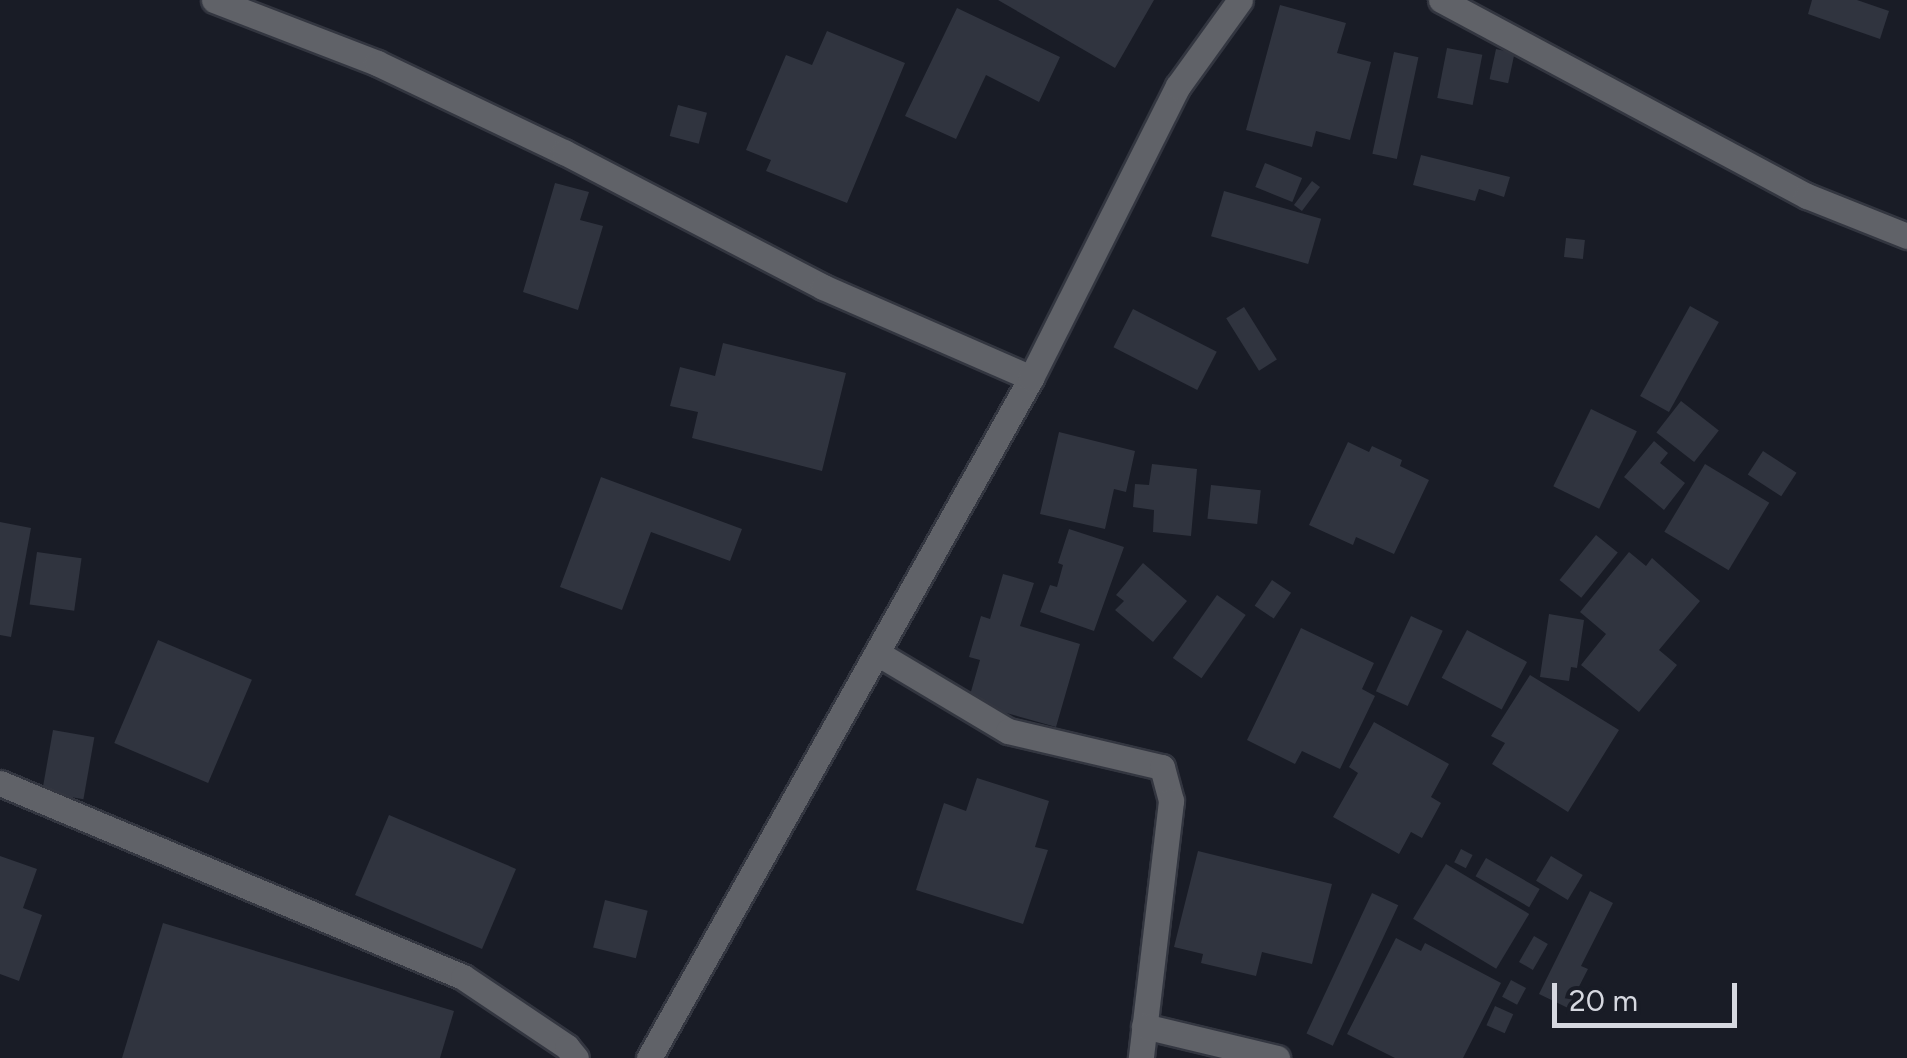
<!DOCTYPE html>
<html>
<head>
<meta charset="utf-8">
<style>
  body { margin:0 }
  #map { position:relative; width:1907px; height:1058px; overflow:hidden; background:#191c26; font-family:Figtree,sans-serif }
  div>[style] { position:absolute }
  .building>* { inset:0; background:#30343f; transform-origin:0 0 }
  .roads { filter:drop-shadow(2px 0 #333640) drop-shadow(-2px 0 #333640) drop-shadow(0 2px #333640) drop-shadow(0 -2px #333640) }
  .minor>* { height:25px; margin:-12.5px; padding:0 12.5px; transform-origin:12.5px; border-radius:12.5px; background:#606268 }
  span { translate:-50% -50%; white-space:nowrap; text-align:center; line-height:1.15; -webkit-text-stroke:10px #191c26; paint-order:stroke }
  .scale { position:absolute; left:1552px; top:983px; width:185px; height:45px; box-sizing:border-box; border:5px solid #d6d8e0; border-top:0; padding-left:12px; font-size:30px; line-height:35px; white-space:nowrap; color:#d6d8e0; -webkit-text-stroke:8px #191c26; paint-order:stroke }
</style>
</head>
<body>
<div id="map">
  <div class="building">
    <i style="clip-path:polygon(998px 0,1154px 0,1115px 68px)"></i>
    <i style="clip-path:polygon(1812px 0,1857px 0,1889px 11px,1880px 39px,1808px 14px)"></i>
    <i style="clip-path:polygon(1280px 5px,1346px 23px,1337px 53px,1371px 62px,1350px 140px,1316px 131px,1312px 147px,1246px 130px)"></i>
    <i style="clip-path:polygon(957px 8px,1060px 57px,1039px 102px,986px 75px,956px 139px,905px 116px)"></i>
    <i style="clip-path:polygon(827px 31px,905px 63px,847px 203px,766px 171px,771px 160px,746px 150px,786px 55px,812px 65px)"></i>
    <i style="left:1447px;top:48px;width:36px;height:51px;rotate:11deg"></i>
    <i style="left:1496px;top:49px;width:19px;height:31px;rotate:12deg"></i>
    <i style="left:1394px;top:52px;width:25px;height:104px;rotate:12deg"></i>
    <i style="left:678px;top:105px;width:30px;height:32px;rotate:15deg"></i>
    <i style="clip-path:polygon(1421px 155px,1510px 177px,1504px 197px,1479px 189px,1475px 201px,1413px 185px)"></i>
    <i style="left:1265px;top:163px;width:40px;height:26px;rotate:22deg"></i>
    <i style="left:1312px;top:181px;width:10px;height:30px;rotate:37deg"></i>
    <i style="clip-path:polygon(555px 183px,589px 192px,580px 220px,603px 226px,578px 310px,523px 292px)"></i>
    <i style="left:1224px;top:191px;width:101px;height:47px;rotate:16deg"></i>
    <i style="left:1566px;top:238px;width:19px;height:19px;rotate:6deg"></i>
    <i style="left:1690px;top:306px;width:33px;height:103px;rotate:29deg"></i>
    <i style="left:1244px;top:307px;width:62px;height:21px;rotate:58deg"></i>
    <i style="left:1133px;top:309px;width:94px;height:43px;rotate:27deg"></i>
    <i style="clip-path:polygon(723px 343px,846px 373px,822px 471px,692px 438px,698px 412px,670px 406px,680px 367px,715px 376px)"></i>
    <i style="left:1681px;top:401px;width:48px;height:40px;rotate:38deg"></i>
    <i style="left:1591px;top:409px;width:51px;height:86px;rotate:26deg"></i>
    <i style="clip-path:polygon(1059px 432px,1135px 451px,1126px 492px,1114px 489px,1105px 529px,1040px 514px)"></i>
    <i style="clip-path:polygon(1654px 441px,1668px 453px,1660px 463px,1685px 483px,1664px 510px,1624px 477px)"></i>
    <i style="clip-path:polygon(1348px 442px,1369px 452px,1372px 446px,1402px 460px,1400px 466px,1429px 480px,1394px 554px,1356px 537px,1353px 545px,1309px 525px)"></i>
    <i style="left:1763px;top:451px;width:40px;height:28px;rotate:33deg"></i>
    <i style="clip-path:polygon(1152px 464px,1197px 469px,1191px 536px,1153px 532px,1154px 510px,1133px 507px,1135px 484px,1149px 485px)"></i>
    <i style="left:1705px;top:464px;width:75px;height:79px;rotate:31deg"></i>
    <i style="clip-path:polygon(601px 477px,742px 529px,730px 561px,651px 532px,622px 610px,560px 587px)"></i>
    <i style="left:1211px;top:485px;width:50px;height:34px;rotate:6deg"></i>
    <i style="clip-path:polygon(0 522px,31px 528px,11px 637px,0 635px)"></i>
    <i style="clip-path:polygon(1069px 529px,1124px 547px,1094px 631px,1040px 612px,1050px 585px,1057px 587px,1063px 565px,1058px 563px)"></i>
    <i style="left:1596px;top:535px;width:28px;height:58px;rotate:39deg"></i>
    <i style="left:37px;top:552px;width:45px;height:53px;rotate:8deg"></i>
    <i style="clip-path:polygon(1629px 552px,1646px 566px,1652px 558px,1700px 601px,1659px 650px,1677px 665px,1639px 712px,1581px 665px,1606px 634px,1580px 612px)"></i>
    <i style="clip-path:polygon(1143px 563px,1187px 601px,1153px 642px,1115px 610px,1124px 601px,1116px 595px)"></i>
    <i style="clip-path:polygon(1003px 574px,1034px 583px,1020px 626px,1080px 644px,1056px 727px,968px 702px,980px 660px,969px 657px,981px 616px,990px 619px)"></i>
    <i style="left:1272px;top:580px;width:23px;height:31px;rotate:34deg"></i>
    <i style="left:1217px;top:595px;width:35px;height:77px;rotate:35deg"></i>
    <i style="clip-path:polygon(1549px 614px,1584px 620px,1577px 668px,1571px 667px,1569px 681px,1540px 677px)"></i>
    <i style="left:1411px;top:616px;width:35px;height:83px;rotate:25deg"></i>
    <i style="clip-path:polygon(1301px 628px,1374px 663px,1362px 689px,1375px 696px,1340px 769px,1302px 751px,1295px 764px,1247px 740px)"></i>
    <i style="left:1467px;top:630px;width:68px;height:54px;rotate:28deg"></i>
    <i style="left:158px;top:640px;width:102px;height:112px;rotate:23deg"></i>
    <i style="clip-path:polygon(1530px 675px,1619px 730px,1568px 812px,1492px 764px,1505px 743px,1491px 736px)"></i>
    <i style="clip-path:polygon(1374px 722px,1449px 764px,1431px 797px,1441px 803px,1422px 838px,1411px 832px,1399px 854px,1333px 817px,1358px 773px,1349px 767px)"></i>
    <i style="left:53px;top:730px;width:42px;height:63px;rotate:10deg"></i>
    <i style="clip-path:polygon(977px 778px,1049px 801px,1035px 847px,1048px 850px,1023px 924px,916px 890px,944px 803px,966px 811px)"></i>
    <i style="left:389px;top:815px;width:138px;height:87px;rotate:23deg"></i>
    <i style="left:1461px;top:849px;width:13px;height:15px;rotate:27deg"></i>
    <i style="clip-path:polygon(1198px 851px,1332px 884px,1312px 964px,1262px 952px,1256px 976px,1201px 963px,1203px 954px,1174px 947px)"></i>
    <i style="clip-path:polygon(0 856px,37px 869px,23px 908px,42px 915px,19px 981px,0 974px)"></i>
    <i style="left:1551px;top:856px;width:37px;height:29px;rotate:31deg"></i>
    <i style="left:1486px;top:858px;width:62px;height:21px;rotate:30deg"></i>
    <i style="left:1446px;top:864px;width:97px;height:64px;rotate:31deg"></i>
    <i style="clip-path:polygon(1590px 891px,1613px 903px,1581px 966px,1588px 969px,1568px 1008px,1539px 994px)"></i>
    <i style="left:1372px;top:893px;width:29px;height:155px;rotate:25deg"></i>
    <i style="left:605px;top:900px;width:44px;height:49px;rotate:14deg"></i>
    <i style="clip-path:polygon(163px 923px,454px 1011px,440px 1058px,122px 1058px)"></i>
    <i style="left:1534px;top:936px;width:16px;height:30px;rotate:30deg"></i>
    <i style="clip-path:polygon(1396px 938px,1421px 951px,1425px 943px,1501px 983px,1463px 1058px,1395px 1058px,1347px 1034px)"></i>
    <i style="left:1511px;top:980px;width:17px;height:19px;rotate:28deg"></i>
    <i style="left:1495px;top:1006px;width:20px;height:21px;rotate:24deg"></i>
  </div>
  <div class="roads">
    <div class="minor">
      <i style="left:214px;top:0;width:175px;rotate:21.1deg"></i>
      <i style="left:377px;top:63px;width:207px;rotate:25.5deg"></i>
      <i style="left:564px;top:152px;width:292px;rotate:27.5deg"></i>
      <i style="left:823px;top:287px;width:227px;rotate:23.6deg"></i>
      <i style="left:1441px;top:0;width:415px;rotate:28.2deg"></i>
      <i style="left:1807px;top:196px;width:108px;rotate:21.8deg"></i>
      <i style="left:877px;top:653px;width:152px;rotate:30.8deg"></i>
      <i style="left:1008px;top:731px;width:158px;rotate:13.2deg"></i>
      <i style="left:1162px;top:767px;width:35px;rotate:75deg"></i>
      <i style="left:1171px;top:801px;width:259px;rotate:96.7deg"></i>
      <i style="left:0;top:783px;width:502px;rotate:22.73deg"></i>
      <i style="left:463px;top:977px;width:125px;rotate:33.9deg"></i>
      <i style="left:567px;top:1047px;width:14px;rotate:51deg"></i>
      <i style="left:1144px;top:1026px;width:137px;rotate:13.5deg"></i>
      <i style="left:649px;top:1058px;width:780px;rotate:-60.67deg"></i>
      <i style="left:1031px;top:378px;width:327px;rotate:-63.3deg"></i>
      <i style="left:1178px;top:86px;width:106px;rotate:-54.2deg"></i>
    </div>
  </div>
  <div class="scale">20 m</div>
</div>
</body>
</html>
